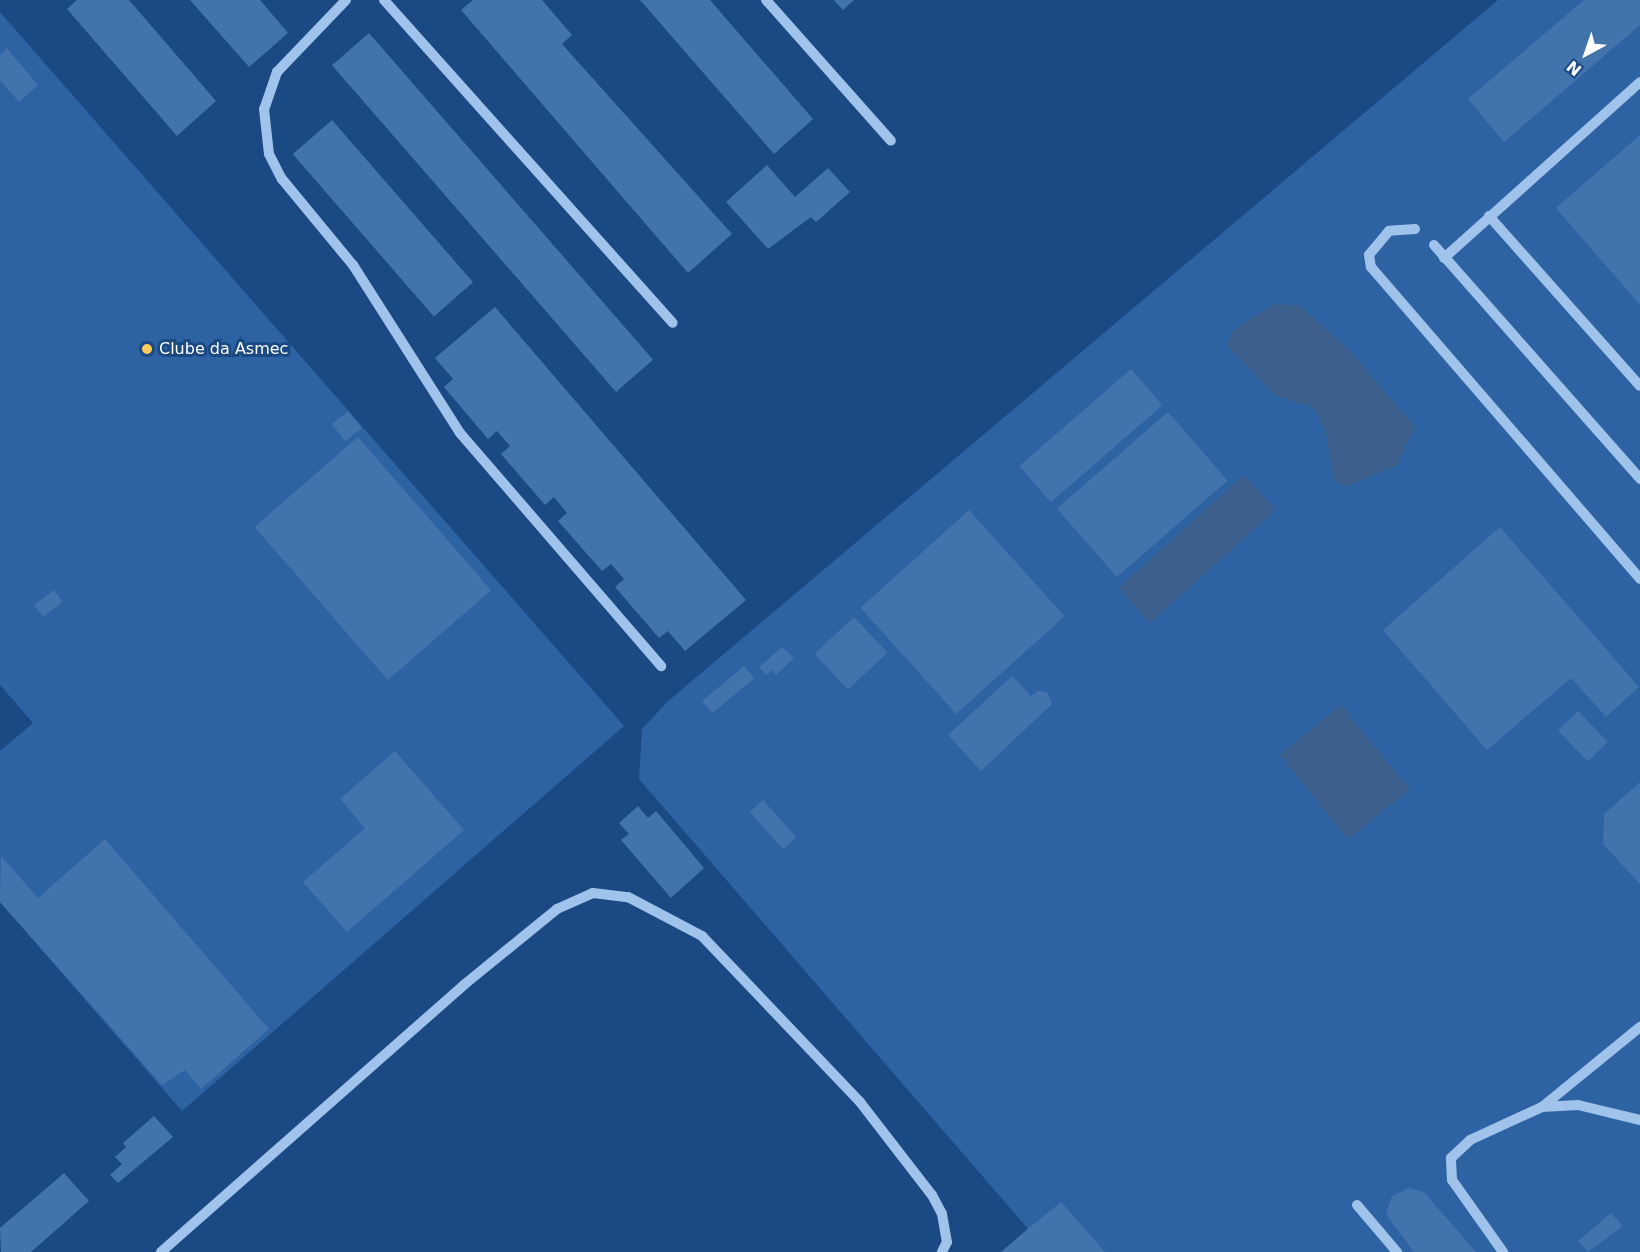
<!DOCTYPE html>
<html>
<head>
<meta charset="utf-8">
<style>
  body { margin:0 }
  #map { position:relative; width:1640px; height:1252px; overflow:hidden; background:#1a4984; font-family:"DejaVu Sans",sans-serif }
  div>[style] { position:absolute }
  .green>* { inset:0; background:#2d63a2 }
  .water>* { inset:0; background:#3c608b; transform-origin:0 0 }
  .building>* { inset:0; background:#4373ad; transform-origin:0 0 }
  .minor>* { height:10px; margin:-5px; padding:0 5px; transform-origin:5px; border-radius:5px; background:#a0c3eb }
  .dots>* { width:16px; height:16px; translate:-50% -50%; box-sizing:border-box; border:3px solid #1a4984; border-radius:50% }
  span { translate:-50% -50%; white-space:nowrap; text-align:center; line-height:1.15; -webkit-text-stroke:6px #1a4984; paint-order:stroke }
  .poi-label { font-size:16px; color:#fff }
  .left { translate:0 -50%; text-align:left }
  .north { position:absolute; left:1556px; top:24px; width:60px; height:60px; -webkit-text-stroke:4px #1a4984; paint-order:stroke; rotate:220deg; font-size:16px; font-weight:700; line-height:24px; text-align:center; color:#fff }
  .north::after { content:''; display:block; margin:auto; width:21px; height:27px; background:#fff; clip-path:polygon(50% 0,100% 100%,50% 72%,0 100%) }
</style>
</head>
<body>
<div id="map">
  <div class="green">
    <i style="clip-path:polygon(1498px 0,1640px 0,1640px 1252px,1048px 1252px,639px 779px,642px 729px,667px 702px)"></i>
    <i style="clip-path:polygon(0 12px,624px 726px,182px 1111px,0 902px,0 751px,33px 723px,0 685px)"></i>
  </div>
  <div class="water">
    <i style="clip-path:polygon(1274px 304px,1300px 306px,1352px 353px,1415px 427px,1397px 465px,1345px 487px,1334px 480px,1326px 432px,1314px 408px,1275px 395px,1227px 346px,1232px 331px)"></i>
    <i style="left:1244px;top:475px;width:47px;height:169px;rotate:48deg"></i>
    <i style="left:1341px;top:705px;width:109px;height:79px;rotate:51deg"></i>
  </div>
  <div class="building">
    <i style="clip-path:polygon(77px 0,129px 0,216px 101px,177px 136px,67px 9px)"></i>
    <i style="clip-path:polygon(190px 0,260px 0,288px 33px,249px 67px)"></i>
    <i style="clip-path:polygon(473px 0,542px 0,572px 35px,562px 44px,732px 234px,688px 273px,461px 10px)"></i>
    <i style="clip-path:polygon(640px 0,710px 0,813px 119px,774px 154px)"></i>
    <i style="clip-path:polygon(834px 0,854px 0,843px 10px)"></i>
    <i style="clip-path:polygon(1584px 0,1640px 0,1640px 25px,1504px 142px,1468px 99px)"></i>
    <i style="left:369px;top:33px;width:433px;height:49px;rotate:49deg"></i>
    <i style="clip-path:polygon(7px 48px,38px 85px,19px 102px,0 80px,0 55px)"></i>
    <i style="left:332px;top:120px;width:215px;height:52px;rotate:49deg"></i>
    <i style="clip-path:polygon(1640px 135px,1640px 305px,1556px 208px)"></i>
    <i style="clip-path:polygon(767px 165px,795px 197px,828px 168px,850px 192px,816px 222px,811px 217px,768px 249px,726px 202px)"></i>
    <i style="clip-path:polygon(495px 307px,746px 600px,685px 651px,668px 631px,659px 638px,615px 587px,624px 579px,611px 564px,602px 571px,558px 521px,567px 513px,554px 497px,545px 505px,501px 454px,510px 446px,497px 431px,488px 439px,444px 387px,453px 379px,435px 358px)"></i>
    <i style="left:1131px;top:369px;width:48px;height:148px;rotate:49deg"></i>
    <i style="left:348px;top:411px;width:22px;height:21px;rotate:51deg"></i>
    <i style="left:1168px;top:412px;width:91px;height:147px;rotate:49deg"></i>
    <i style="left:358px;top:437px;width:203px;height:137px;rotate:49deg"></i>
    <i style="left:969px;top:510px;width:143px;height:146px;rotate:48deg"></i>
    <i style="clip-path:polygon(1500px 527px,1639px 687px,1606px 717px,1571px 678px,1487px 750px,1383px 630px)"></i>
    <i style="left:54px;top:590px;width:15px;height:25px;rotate:53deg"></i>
    <i style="left:854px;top:617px;width:49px;height:54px;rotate:47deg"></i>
    <i style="clip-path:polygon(782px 647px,794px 658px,776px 675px,772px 670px,766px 675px,759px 667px)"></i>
    <i style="left:744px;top:666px;width:16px;height:55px;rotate:50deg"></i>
    <i style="clip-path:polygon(1012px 676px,1031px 696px,1038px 691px,1047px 692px,1052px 704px,981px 771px,948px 735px)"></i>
    <i style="left:1578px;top:711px;width:43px;height:28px;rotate:46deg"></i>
    <i style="clip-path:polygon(395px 751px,464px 830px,347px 932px,303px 882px,365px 828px,340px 799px)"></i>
    <i style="clip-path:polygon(1640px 782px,1640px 884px,1603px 844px,1604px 814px)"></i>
    <i style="left:763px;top:800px;width:50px;height:18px;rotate:48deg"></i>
    <i style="clip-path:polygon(638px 806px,648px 818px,656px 811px,704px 868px,671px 898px,621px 840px,629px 834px,619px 823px)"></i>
    <i style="clip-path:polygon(105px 839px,269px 1029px,201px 1089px,185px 1070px,162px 1085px,0 902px,1px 856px,38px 898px)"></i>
    <i style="clip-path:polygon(154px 1116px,173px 1137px,118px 1183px,110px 1175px,122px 1164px,115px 1157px,126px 1147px,123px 1143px)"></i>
    <i style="clip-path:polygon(64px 1173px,89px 1201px,31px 1252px,1px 1252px,0 1228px)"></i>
    <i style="clip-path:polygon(1409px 1188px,1424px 1192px,1476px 1252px,1414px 1252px,1386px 1214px,1392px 1196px)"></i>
    <i style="clip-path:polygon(1061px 1202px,1105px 1252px,1001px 1252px,1024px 1232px)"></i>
    <i style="clip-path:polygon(1611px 1213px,1623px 1226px,1588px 1252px,1578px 1241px)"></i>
  </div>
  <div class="minor">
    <i style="left:346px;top:0;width:100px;rotate:133.8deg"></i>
    <i style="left:277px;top:72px;width:39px;rotate:109deg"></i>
    <i style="left:264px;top:109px;width:45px;rotate:83.7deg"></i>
    <i style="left:269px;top:154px;width:28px;rotate:63deg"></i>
    <i style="left:282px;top:179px;width:112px;rotate:50.5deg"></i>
    <i style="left:353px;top:265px;width:199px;rotate:57.5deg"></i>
    <i style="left:460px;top:433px;width:308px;rotate:49.2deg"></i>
    <i style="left:384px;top:0;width:433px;rotate:48.2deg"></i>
    <i style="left:766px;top:0;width:188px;rotate:48.4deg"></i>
    <i style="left:1489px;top:216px;width:227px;rotate:48.4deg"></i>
    <i style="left:1415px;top:229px;width:26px;rotate:176deg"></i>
    <i style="left:1389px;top:231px;width:31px;rotate:130deg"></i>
    <i style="left:1369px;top:255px;width:12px;rotate:81deg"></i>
    <i style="left:1371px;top:267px;width:412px;rotate:49.2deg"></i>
    <i style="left:1434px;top:245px;width:312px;rotate:48.6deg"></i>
    <i style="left:1444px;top:258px;width:263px;rotate:-41.9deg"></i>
    <i style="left:1542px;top:1107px;width:36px;rotate:-3deg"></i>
    <i style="left:1578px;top:1105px;width:64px;rotate:13.6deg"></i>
    <i style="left:1357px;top:1205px;width:62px;rotate:49.6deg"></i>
    <i style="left:161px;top:1252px;width:405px;rotate:-41.4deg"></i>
    <i style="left:465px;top:984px;width:119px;rotate:-39.2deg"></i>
    <i style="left:557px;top:909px;width:39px;rotate:-24deg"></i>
    <i style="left:593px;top:893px;width:35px;rotate:7deg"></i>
    <i style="left:628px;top:897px;width:84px;rotate:27.8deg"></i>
    <i style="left:702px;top:936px;width:229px;rotate:46.4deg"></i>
    <i style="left:860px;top:1102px;width:118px;rotate:52.3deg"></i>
    <i style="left:932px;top:1195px;width:21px;rotate:62deg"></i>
    <i style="left:942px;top:1214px;width:28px;rotate:80deg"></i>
    <i style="left:947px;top:1242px;width:11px;rotate:117deg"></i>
    <i style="left:1503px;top:1252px;width:88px;rotate:-125.3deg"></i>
    <i style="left:1452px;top:1180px;width:22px;rotate:-93deg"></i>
    <i style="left:1451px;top:1158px;width:26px;rotate:-43deg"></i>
    <i style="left:1470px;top:1140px;width:79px;rotate:-24.6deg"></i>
    <i style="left:1542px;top:1107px;width:127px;rotate:-39.2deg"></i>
  </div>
  <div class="dots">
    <i style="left:147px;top:349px;background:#fdcd5c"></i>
  </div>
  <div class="poi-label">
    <span class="left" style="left:159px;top:349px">Clube da Asmec</span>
  </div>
  <div class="north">N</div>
</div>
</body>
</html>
